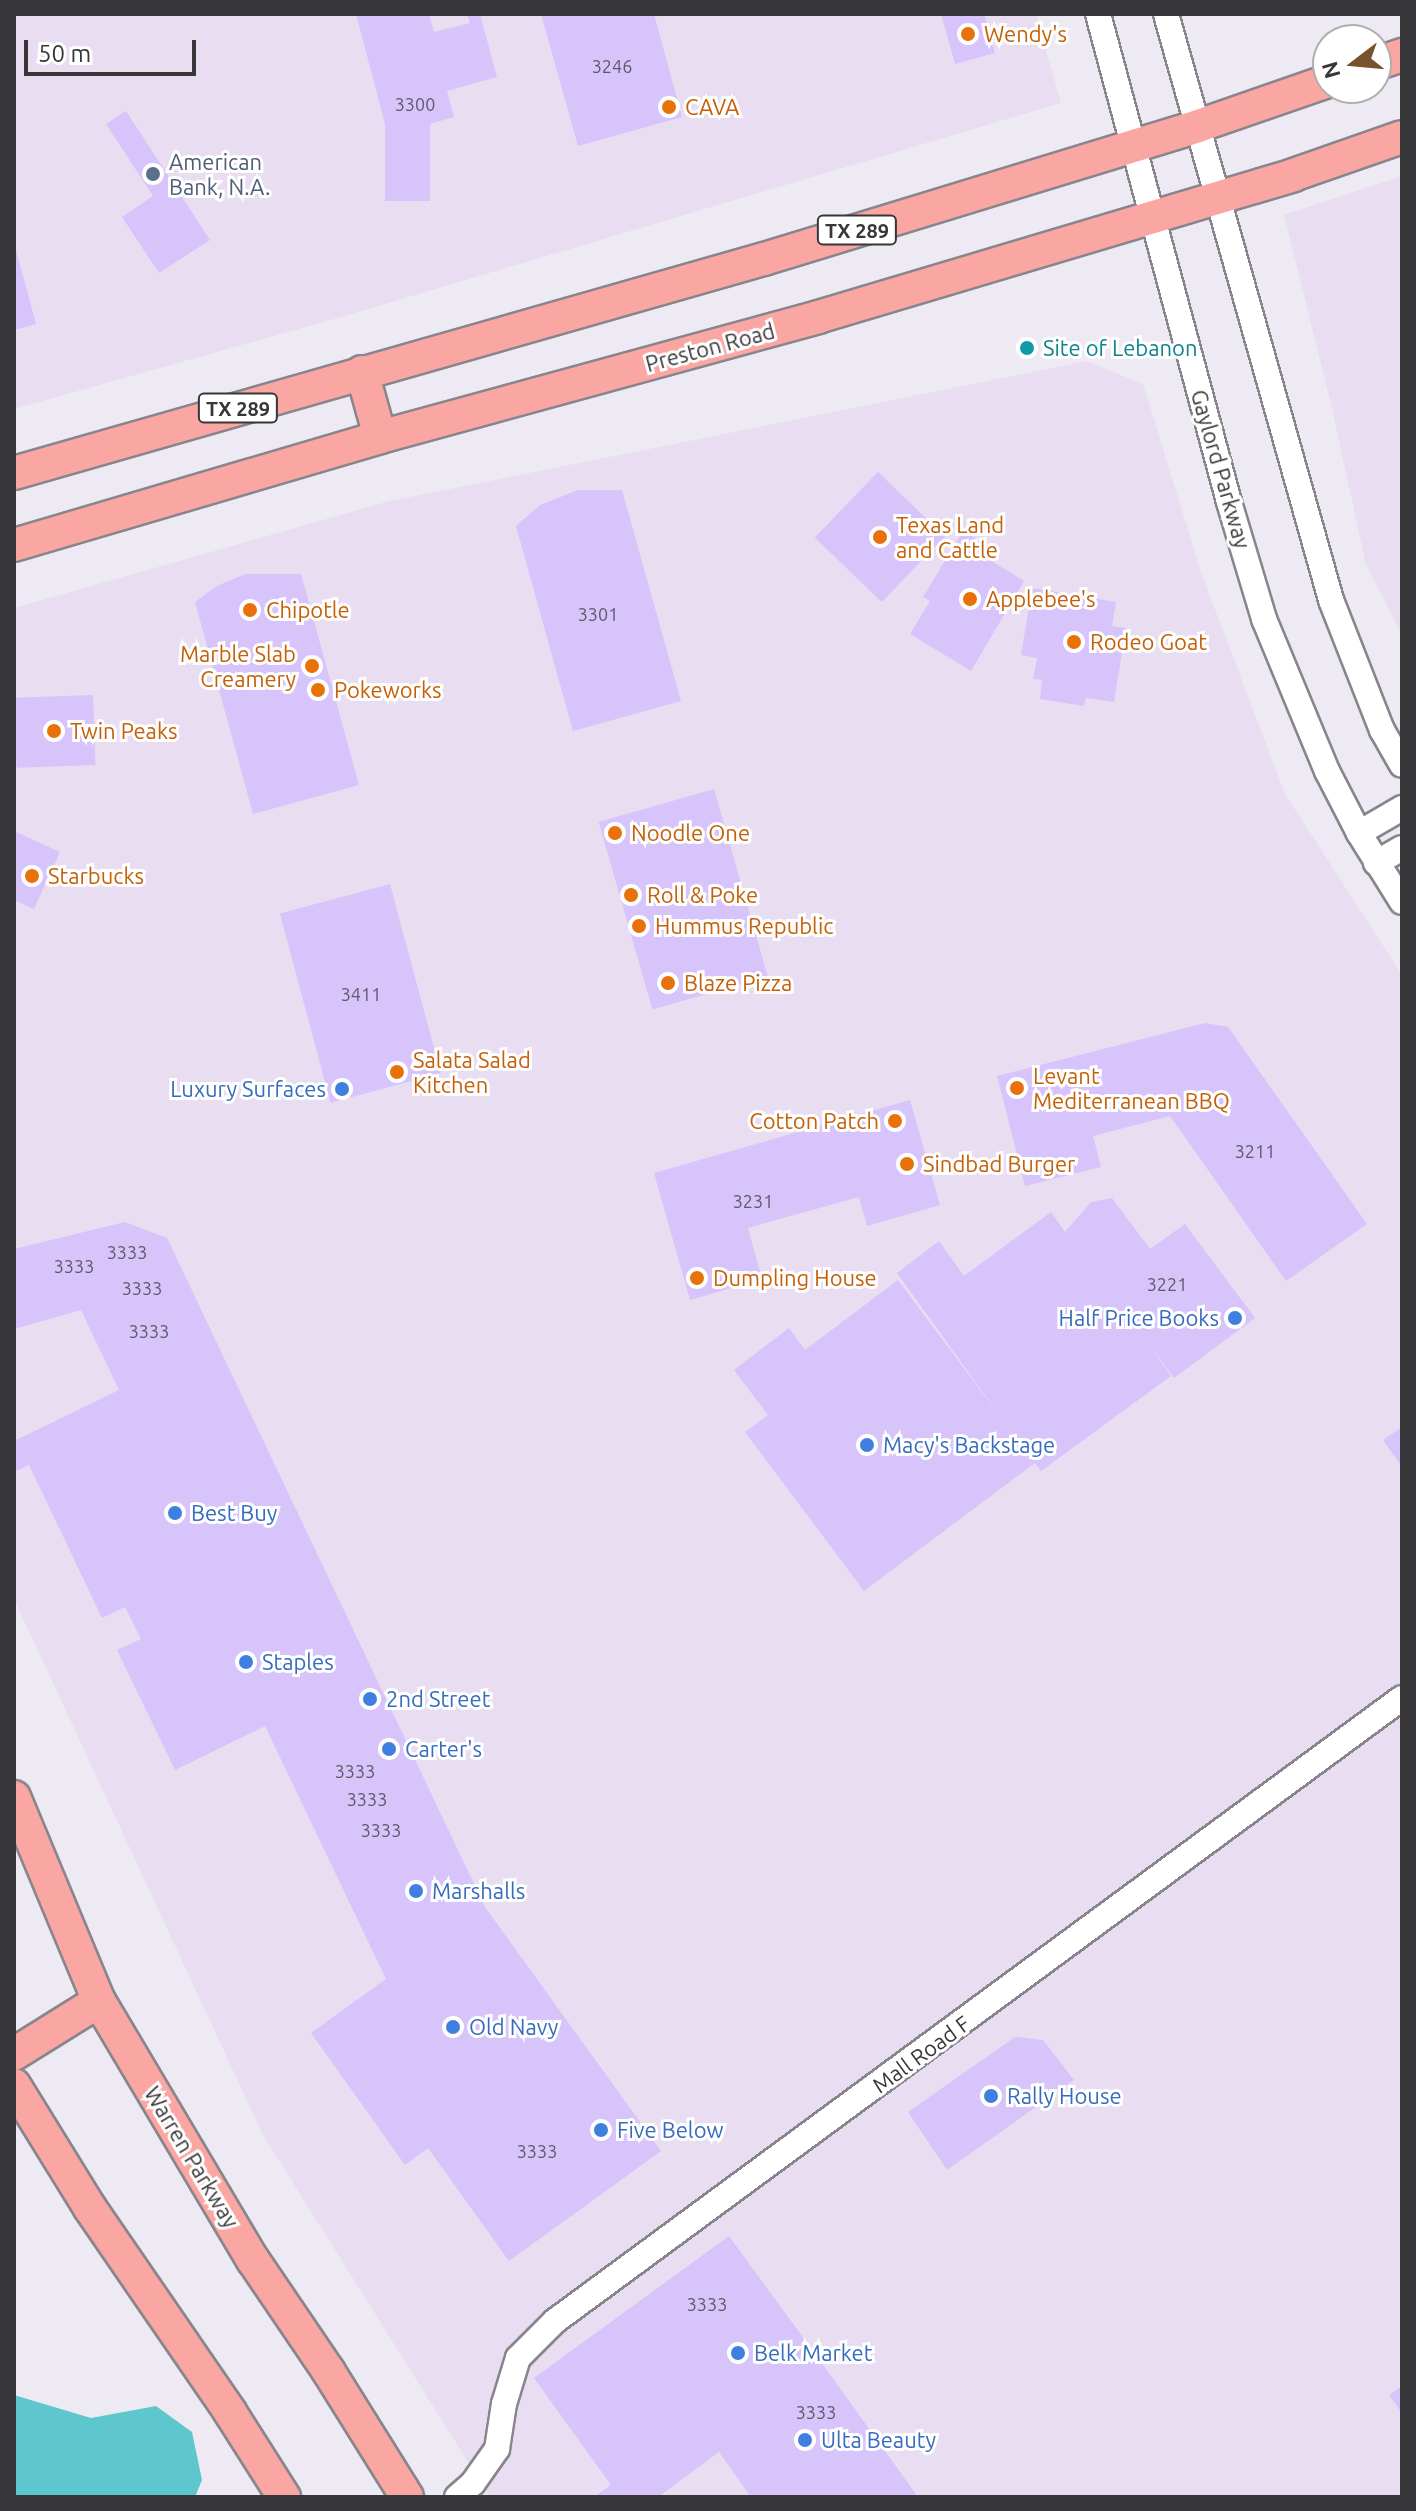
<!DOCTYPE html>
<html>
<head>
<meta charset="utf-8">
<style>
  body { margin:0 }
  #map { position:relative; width:1416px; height:2511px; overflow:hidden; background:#edeaf3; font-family:Ubuntu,sans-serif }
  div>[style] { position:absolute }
  .commercial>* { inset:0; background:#e9ddf1 }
  .water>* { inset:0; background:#5ec7ce }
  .building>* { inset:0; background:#d6c4fb; transform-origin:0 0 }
  .roads { filter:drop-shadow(2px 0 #88858d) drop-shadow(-2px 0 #88858d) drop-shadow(0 2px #88858d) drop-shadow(0 -2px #88858d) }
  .minor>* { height:24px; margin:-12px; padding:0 12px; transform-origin:12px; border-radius:12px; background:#fff }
  .major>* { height:32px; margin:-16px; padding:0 16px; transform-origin:16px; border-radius:16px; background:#faa6a3 }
  .dots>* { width:22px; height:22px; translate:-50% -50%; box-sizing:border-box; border:4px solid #fff; border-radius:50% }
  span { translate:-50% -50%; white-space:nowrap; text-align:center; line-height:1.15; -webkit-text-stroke:6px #fff; paint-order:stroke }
  .number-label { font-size:18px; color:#5f5a6a }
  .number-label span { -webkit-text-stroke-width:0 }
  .shield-label span { padding:2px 6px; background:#fff; border:2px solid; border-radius:6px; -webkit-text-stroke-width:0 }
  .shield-label { font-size:20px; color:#373639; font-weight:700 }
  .food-label { font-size:22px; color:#c56008 }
  .left { translate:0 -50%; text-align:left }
  .right { translate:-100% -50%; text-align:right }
  .service-label { font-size:22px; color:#4e5e75 }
  .street-label { font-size:22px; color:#373639 }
  .culture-label { font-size:22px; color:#0d838f }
  .shop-label { font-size:22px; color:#366cbe }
  .frame { position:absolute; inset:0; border:16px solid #373639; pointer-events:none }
  .north { position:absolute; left:1312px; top:24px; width:80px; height:80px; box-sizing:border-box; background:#fff; border:2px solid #afafb0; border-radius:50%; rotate:254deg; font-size:22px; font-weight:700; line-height:32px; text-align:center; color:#373639 }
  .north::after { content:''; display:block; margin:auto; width:28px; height:36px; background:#77522c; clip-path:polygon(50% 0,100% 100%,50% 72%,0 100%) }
  .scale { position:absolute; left:24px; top:40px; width:172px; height:36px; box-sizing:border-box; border:4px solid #373639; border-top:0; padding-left:10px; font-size:24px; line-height:28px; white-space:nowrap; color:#373639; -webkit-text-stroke:6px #fff; paint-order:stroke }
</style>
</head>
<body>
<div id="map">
  <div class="commercial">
    <i style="clip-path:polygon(14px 14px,1036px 14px,1061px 103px,338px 318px,14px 409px)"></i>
    <i style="clip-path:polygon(1402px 176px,1402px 634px,1366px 565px,1331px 404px,1284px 215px)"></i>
    <i style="clip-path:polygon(1087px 361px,1143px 384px,1202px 575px,1285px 794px,1402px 975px,1402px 2497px,490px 2497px,263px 2135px,14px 1599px,14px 608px,390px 501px)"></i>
  </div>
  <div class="water">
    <i style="clip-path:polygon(14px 2395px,91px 2418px,156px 2406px,192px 2432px,202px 2480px,195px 2497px,14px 2497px)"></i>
  </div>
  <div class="building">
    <i style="clip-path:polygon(356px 14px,429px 14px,434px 32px,470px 23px,467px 14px,480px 14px,497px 77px,447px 91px,454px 117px,430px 124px,430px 201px,385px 201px,385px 124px)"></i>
    <i style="clip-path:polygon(541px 14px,654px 14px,682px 117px,578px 146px)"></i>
    <i style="clip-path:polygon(941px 14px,984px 14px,995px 53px,955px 64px)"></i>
    <i style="clip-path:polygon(126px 111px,210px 240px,159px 273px,122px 217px,153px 196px,106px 124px)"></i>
    <i style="clip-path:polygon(15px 246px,36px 324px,14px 330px,14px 247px)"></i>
    <i style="left:878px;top:472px;width:93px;height:91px;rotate:44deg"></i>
    <i style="clip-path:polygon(578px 490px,622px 490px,681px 701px,573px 731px,516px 526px,540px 505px)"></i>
    <i style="clip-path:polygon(963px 531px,999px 553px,993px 562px,1024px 581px,971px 671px,910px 634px,930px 601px,923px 597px)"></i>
    <i style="clip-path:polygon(245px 574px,301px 574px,359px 785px,253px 814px,195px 602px,217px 586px)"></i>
    <i style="clip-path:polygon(1032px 588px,1116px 602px,1112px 626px,1126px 628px,1114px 702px,1086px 698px,1084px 706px,1040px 699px,1042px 680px,1033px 679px,1037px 658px,1021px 655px)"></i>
    <i style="left:93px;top:695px;width:70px;height:79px;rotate:88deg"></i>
    <i style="left:714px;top:789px;width:195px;height:120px;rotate:74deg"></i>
    <i style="clip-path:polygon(14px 831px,60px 852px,34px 909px,14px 900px)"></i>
    <i style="left:390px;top:884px;width:196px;height:114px;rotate:75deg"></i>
    <i style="clip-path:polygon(1205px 1023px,1228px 1027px,1367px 1224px,1286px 1281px,1170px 1116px,1093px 1136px,1101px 1167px,1025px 1186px,997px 1076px)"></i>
    <i style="clip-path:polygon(910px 1100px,940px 1205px,867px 1226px,859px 1197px,748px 1228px,762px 1279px,690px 1300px,654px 1173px)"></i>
    <i style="clip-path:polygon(1112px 1198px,1150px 1249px,1185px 1224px,1255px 1318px,1174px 1378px,1146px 1340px,1171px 1376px,1041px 1471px,1035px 1463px,864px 1591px,745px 1432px,768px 1415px,734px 1370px,789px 1328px,805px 1350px,898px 1280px,1005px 1423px,897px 1273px,939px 1241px,964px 1276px,1051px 1212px,1065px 1232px,1091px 1202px)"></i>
    <i style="clip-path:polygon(125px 1222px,167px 1238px,485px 1907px,661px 2151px,509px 2261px,428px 2148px,405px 2165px,311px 2033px,386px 1979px,265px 1726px,175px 1770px,117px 1650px,141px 1639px,125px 1607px,102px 1618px,29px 1465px,14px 1472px,14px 1441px,119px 1390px,81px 1310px,14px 1329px,14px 1249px)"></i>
    <i style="clip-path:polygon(1402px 1427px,1402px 1467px,1383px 1440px)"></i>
    <i style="clip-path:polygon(1015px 2037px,1043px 2040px,1074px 2080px,947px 2170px,908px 2112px)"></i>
    <i style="clip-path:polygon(729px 2236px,829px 2373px,918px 2497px,751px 2497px,719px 2452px,658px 2497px,594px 2497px,611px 2485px,534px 2378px)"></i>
    <i style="clip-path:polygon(1402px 2386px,1402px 2413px,1389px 2395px)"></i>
  </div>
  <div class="roads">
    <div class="minor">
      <i style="left:1098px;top:14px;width:505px;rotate:74.97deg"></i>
      <i style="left:1229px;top:502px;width:122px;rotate:73.3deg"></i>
      <i style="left:1264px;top:619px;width:165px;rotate:67.5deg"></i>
      <i style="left:1327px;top:771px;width:70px;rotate:62.7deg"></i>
      <i style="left:1359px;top:833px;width:81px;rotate:58.1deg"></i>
      <i style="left:1166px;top:14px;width:609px;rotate:74.27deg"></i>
      <i style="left:1331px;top:600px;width:140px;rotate:68.6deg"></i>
      <i style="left:1382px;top:730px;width:40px;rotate:60.3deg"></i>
      <i style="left:1359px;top:833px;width:50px;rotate:-30.2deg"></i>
      <i style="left:1376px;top:863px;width:30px;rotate:-30deg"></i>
      <i style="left:457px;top:2497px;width:21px;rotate:-41deg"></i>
      <i style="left:473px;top:2483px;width:42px;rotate:-54.8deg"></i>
      <i style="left:497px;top:2449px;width:46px;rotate:-81.2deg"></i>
      <i style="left:504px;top:2404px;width:48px;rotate:-73.1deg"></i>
      <i style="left:518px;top:2358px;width:52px;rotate:-45deg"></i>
      <i style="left:555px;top:2321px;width:1051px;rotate:-36.34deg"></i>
    </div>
    <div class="major">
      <i style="left:1376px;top:64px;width:28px;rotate:-19deg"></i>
      <i style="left:362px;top:372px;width:67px;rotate:74.5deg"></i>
      <i style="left:14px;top:473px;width:780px;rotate:-15.93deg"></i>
      <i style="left:764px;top:259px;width:454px;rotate:-17deg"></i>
      <i style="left:1198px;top:126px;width:138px;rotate:-19.1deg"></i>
      <i style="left:14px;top:545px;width:382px;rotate:-16.4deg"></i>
      <i style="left:380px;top:437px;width:454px;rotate:-15.3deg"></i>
      <i style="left:818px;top:317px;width:496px;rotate:-16.6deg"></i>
      <i style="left:1293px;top:175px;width:115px;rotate:-19.2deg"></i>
      <i style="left:14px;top:1797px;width:221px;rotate:67.4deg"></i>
      <i style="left:99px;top:2001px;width:301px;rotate:59.3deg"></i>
      <i style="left:253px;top:2260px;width:135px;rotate:55.8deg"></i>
      <i style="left:329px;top:2372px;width:147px;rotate:58deg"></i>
      <i style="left:14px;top:2054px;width:100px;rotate:-31.9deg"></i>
      <i style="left:14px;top:2085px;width:145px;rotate:58.3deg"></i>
      <i style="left:90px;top:2208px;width:247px;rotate:55.5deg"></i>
      <i style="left:230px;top:2412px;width:101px;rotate:57.6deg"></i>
    </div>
  </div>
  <div class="dots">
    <i style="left:968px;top:34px;background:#e8710a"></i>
    <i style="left:669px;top:107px;background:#e8710a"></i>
    <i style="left:153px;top:174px;background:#5c6f8a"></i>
    <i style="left:1027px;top:348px;background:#0f9aa8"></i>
    <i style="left:880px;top:537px;background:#e8710a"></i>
    <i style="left:970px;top:599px;background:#e8710a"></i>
    <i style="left:250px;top:610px;background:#e8710a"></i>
    <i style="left:1074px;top:642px;background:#e8710a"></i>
    <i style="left:312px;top:666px;background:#e8710a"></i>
    <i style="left:318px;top:690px;background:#e8710a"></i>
    <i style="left:54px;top:731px;background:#e8710a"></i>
    <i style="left:615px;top:833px;background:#e8710a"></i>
    <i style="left:32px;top:876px;background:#e8710a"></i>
    <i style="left:631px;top:895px;background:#e8710a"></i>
    <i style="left:639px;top:926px;background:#e8710a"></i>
    <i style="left:668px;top:983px;background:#e8710a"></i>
    <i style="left:397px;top:1072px;background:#e8710a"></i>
    <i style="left:1017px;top:1088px;background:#e8710a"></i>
    <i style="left:342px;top:1089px;background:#3f7fe0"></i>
    <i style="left:895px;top:1121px;background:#e8710a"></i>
    <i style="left:907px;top:1164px;background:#e8710a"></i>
    <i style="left:697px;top:1278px;background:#e8710a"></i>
    <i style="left:1235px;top:1318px;background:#3f7fe0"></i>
    <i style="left:867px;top:1445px;background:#3f7fe0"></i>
    <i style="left:175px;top:1513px;background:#3f7fe0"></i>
    <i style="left:246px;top:1662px;background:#3f7fe0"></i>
    <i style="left:370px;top:1699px;background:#3f7fe0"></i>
    <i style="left:389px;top:1749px;background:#3f7fe0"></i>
    <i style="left:416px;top:1891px;background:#3f7fe0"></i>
    <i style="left:453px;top:2027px;background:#3f7fe0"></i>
    <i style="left:991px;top:2096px;background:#3f7fe0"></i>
    <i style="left:601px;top:2130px;background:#3f7fe0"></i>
    <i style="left:738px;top:2353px;background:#3f7fe0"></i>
    <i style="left:805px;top:2440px;background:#3f7fe0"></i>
  </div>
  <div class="number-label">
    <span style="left:612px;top:66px">3246</span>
    <span style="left:415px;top:104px">3300</span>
    <span style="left:598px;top:614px">3301</span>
    <span style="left:361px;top:994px">3411</span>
    <span style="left:1255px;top:1151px">3211</span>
    <span style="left:753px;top:1201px">3231</span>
    <span style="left:127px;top:1252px">3333</span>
    <span style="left:74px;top:1266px">3333</span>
    <span style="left:1167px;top:1284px">3221</span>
    <span style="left:142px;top:1288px">3333</span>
    <span style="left:149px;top:1331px">3333</span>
    <span style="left:355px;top:1771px">3333</span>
    <span style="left:367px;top:1799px">3333</span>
    <span style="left:381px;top:1830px">3333</span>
    <span style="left:537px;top:2151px">3333</span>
    <span style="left:707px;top:2304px">3333</span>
    <span style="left:816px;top:2412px">3333</span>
  </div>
  <div class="shield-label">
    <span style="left:857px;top:230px">TX 289</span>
    <span style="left:238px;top:408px">TX 289</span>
  </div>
  <div class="food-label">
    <span class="left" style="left:984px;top:34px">Wendy's</span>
    <span class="left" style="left:685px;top:107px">CAVA</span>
    <span class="left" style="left:896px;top:537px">Texas Land<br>and Cattle</span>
    <span class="left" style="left:986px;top:599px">Applebee's</span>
    <span class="left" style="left:266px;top:610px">Chipotle</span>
    <span class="left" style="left:1090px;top:642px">Rodeo Goat</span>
    <span class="right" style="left:296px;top:666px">Marble Slab<br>Creamery</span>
    <span class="left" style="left:334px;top:690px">Pokeworks</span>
    <span class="left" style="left:70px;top:731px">Twin Peaks</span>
    <span class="left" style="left:631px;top:833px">Noodle One</span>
    <span class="left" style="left:48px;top:876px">Starbucks</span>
    <span class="left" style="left:647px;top:895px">Roll &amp; Poke</span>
    <span class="left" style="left:655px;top:926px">Hummus Republic</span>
    <span class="left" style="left:684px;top:983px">Blaze Pizza</span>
    <span class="left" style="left:413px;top:1072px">Salata Salad<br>Kitchen</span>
    <span class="left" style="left:1033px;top:1088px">Levant<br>Mediterranean BBQ</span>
    <span class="right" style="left:879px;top:1121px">Cotton Patch</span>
    <span class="left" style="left:923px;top:1164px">Sindbad Burger</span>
    <span class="left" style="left:713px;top:1278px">Dumpling House</span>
  </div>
  <div class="service-label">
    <span class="left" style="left:169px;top:174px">American<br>Bank, N.A.</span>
  </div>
  <div class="street-label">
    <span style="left:710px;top:347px;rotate:-15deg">Preston Road</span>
    <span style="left:1221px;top:469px;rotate:74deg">Gaylord Parkway</span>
    <span style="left:921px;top:2054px;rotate:-36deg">Mall Road F</span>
    <span style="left:192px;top:2157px;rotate:59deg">Warren Parkway</span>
  </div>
  <div class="culture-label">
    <span class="left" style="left:1043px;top:348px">Site of Lebanon</span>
  </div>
  <div class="shop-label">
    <span class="right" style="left:326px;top:1089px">Luxury Surfaces</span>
    <span class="right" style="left:1219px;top:1318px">Half Price Books</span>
    <span class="left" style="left:883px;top:1445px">Macy's Backstage</span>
    <span class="left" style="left:191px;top:1513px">Best Buy</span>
    <span class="left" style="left:262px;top:1662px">Staples</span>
    <span class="left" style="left:386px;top:1699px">2nd Street</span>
    <span class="left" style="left:405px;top:1749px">Carter's</span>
    <span class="left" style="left:432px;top:1891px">Marshalls</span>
    <span class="left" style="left:469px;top:2027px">Old Navy</span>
    <span class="left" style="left:1007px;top:2096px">Rally House</span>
    <span class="left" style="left:617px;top:2130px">Five Below</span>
    <span class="left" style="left:754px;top:2353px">Belk Market</span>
    <span class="left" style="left:821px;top:2440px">Ulta Beauty</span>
  </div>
  <div class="frame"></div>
  <div class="north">N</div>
  <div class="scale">50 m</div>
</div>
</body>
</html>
